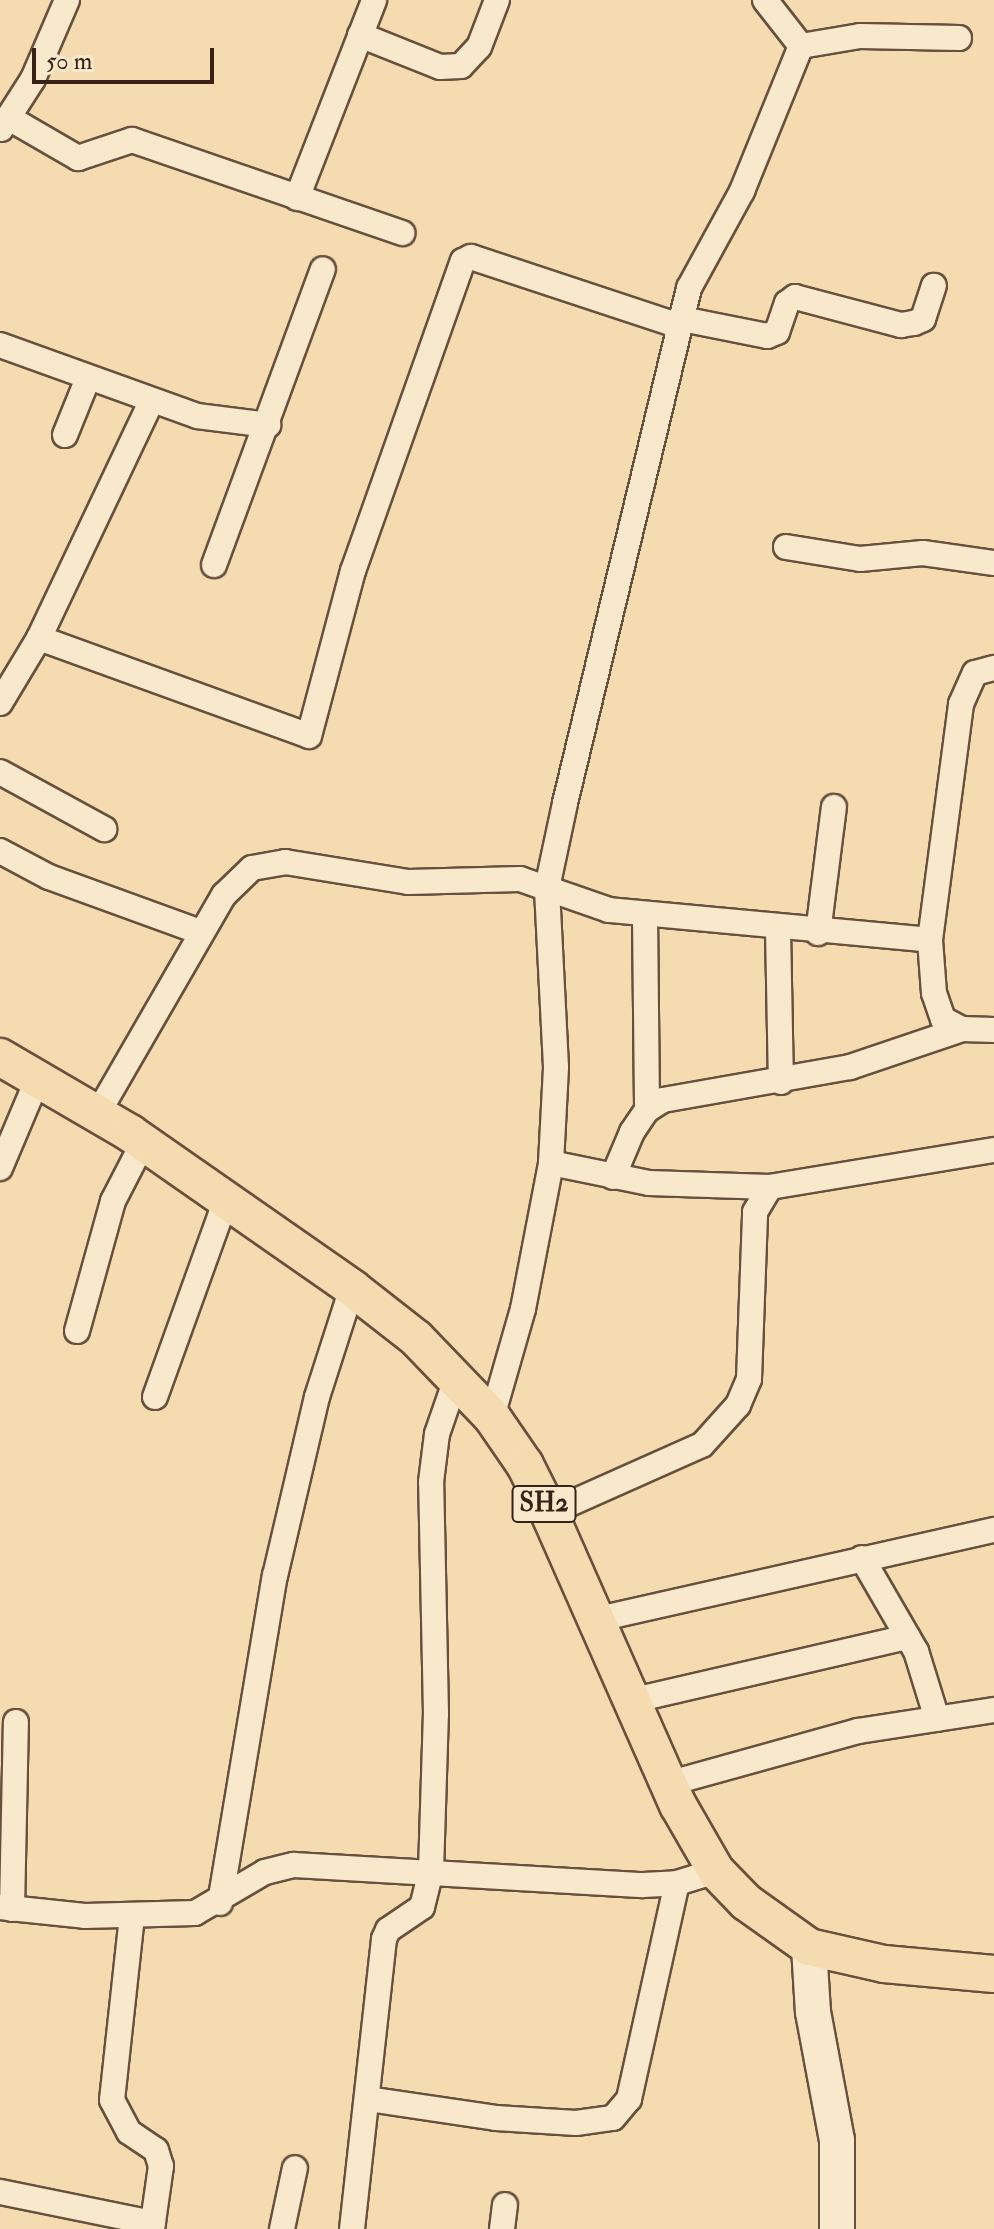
<!DOCTYPE html>
<html>
<head>
<meta charset="utf-8">
<style>
  body { margin:0 }
  #map { position:relative; width:994px; height:2229px; overflow:hidden; background:#f5dcb0; font-family:"IM FELL Double Pica",serif }
  div>[style] { position:absolute }
  .roads { filter:drop-shadow(2px 0 #67503d) drop-shadow(-2px 0 #67503d) drop-shadow(0 2px #67503d) drop-shadow(0 -2px #67503d) }
  .street>* { height:24px; margin:-12px; padding:0 12px; transform-origin:12px; border-radius:12px; background:#f8e8cc }
  .secondary>* { height:34px; margin:-17px; padding:0 17px; transform-origin:17px; border-radius:17px; background:#f8e8cc }
  .primary>* { height:36px; margin:-18px; padding:0 18px; transform-origin:18px; border-radius:18px; background:#f5dcb0 }
  span { translate:-50% -50%; white-space:nowrap; text-align:center; line-height:1.15; -webkit-text-stroke:7px #f8e8cc; paint-order:stroke }
  .shield-label span { padding:2px 6px; background:#f8e8cc; border:2px solid; border-radius:6px; -webkit-text-stroke-width:0 }
  .shield-label { font-size:26px; color:#382217; font-weight:700 }
  .scale { position:absolute; left:32px; top:48px; width:182px; height:36px; box-sizing:border-box; border:4px solid #382217; border-top:0; padding-left:10px; font-size:24px; line-height:28px; white-space:nowrap; color:#382217; -webkit-text-stroke:6px #f8e8cc; paint-order:stroke }
</style>
</head>
<body>
<div id="map">
  <div class="roads">
    <div class="street">
      <i style="left:765px;top:0;width:58px;rotate:52deg"></i>
      <i style="left:801px;top:46px;width:60px;rotate:-9.6deg"></i>
      <i style="left:860px;top:36px;width:99px;rotate:1.2deg"></i>
      <i style="left:360px;top:35px;width:86px;rotate:21.8deg"></i>
      <i style="left:440px;top:67px;width:21px;rotate:-3deg"></i>
      <i style="left:461px;top:66px;width:26px;rotate:-47deg"></i>
      <i style="left:479px;top:47px;width:50px;rotate:-69deg"></i>
      <i style="left:9px;top:118px;width:80px;rotate:30.1deg"></i>
      <i style="left:78px;top:158px;width:57px;rotate:-18.4deg"></i>
      <i style="left:132px;top:140px;width:286px;rotate:19deg"></i>
      <i style="left:1px;top:129px;width:59px;rotate:-57.4deg"></i>
      <i style="left:33px;top:79px;width:86px;rotate:-66.7deg"></i>
      <i style="left:297px;top:198px;width:212px;rotate:-68.7deg"></i>
      <i style="left:682px;top:319px;width:87px;rotate:11.3deg"></i>
      <i style="left:767px;top:336px;width:11px;rotate:-22deg"></i>
      <i style="left:777px;top:332px;width:31px;rotate:-71deg"></i>
      <i style="left:787px;top:303px;width:10px;rotate:-37deg"></i>
      <i style="left:795px;top:297px;width:110px;rotate:14.8deg"></i>
      <i style="left:901px;top:325px;width:13px;rotate:-9deg"></i>
      <i style="left:914px;top:323px;width:10px;rotate:-24deg"></i>
      <i style="left:923px;top:319px;width:35px;rotate:-72deg"></i>
      <i style="left:0;top:345px;width:209px;rotate:19.8deg"></i>
      <i style="left:197px;top:416px;width:72px;rotate:7.2deg"></i>
      <i style="left:65px;top:435px;width:61px;rotate:-68deg"></i>
      <i style="left:786px;top:547px;width:75px;rotate:9.2deg"></i>
      <i style="left:860px;top:559px;width:63px;rotate:-5.4deg"></i>
      <i style="left:923px;top:553px;width:72px;rotate:8deg"></i>
      <i style="left:214px;top:565px;width:315px;rotate:-69.8deg"></i>
      <i style="left:39px;top:638px;width:287px;rotate:19.9deg"></i>
      <i style="left:309px;top:736px;width:171px;rotate:-75.1deg"></i>
      <i style="left:353px;top:571px;width:329px;rotate:-70.5deg"></i>
      <i style="left:463px;top:261px;width:9px;rotate:-27deg"></i>
      <i style="left:471px;top:257px;width:220px;rotate:18.3deg"></i>
      <i style="left:0;top:703px;width:76px;rotate:-59deg"></i>
      <i style="left:39px;top:638px;width:261px;rotate:-64.6deg"></i>
      <i style="left:0;top:772px;width:119px;rotate:28.7deg"></i>
      <i style="left:0;top:851px;width:55px;rotate:28deg"></i>
      <i style="left:49px;top:877px;width:161px;rotate:20deg"></i>
      <i style="left:645px;top:914px;width:196px;rotate:89.4deg"></i>
      <i style="left:778px;top:929px;width:153px;rotate:88.9deg"></i>
      <i style="left:818px;top:933px;width:127px;rotate:-82.8deg"></i>
      <i style="left:930px;top:940px;width:53px;rotate:85.7deg"></i>
      <i style="left:934px;top:993px;width:28px;rotate:71deg"></i>
      <i style="left:943px;top:1019px;width:21px;rotate:28deg"></i>
      <i style="left:962px;top:1029px;width:32px;rotate:2deg"></i>
      <i style="left:98px;top:1113px;width:252px;rotate:-60deg"></i>
      <i style="left:224px;top:895px;width:39px;rotate:-44deg"></i>
      <i style="left:252px;top:868px;width:34px;rotate:-10deg"></i>
      <i style="left:285px;top:862px;width:125px;rotate:9.2deg"></i>
      <i style="left:408px;top:882px;width:112px;rotate:-1.5deg"></i>
      <i style="left:520px;top:879px;width:94px;rotate:19.2deg"></i>
      <i style="left:609px;top:910px;width:322px;rotate:5.3deg"></i>
      <i style="left:930px;top:940px;width:238px;rotate:-82.5deg"></i>
      <i style="left:961px;top:704px;width:34px;rotate:-66deg"></i>
      <i style="left:975px;top:673px;width:20px;rotate:-15deg"></i>
      <i style="left:551px;top:1163px;width:100px;rotate:11.5deg"></i>
      <i style="left:649px;top:1183px;width:121px;rotate:1.9deg"></i>
      <i style="left:0;top:1168px;width:98px;rotate:-67.1deg"></i>
      <i style="left:613px;top:1177px;width:49px;rotate:-67.1deg"></i>
      <i style="left:632px;top:1132px;width:27px;rotate:-56deg"></i>
      <i style="left:647px;top:1110px;width:19px;rotate:-32deg"></i>
      <i style="left:663px;top:1100px;width:190px;rotate:-10deg"></i>
      <i style="left:850px;top:1067px;width:118px;rotate:-18.7deg"></i>
      <i style="left:77px;top:1331px;width:135px;rotate:-74.5deg"></i>
      <i style="left:113px;top:1201px;width:65px;rotate:-62.7deg"></i>
      <i style="left:155px;top:1397px;width:209px;rotate:-70.2deg"></i>
      <i style="left:492px;top:1417px;width:112px;rotate:-74deg"></i>
      <i style="left:523px;top:1309px;width:149px;rotate:-79.1deg"></i>
      <i style="left:551px;top:1163px;width:96px;rotate:-87deg"></i>
      <i style="left:556px;top:1067px;width:179px;rotate:-92.9deg"></i>
      <i style="left:547px;top:888px;width:87px;rotate:-78deg"></i>
      <i style="left:565px;top:803px;width:530px;rotate:-76.46deg"></i>
      <i style="left:689px;top:288px;width:111px;rotate:-61.3deg"></i>
      <i style="left:742px;top:191px;width:157px;rotate:-67.9deg"></i>
      <i style="left:549px;top:1513px;width:167px;rotate:-24deg"></i>
      <i style="left:702px;top:1445px;width:54px;rotate:-48deg"></i>
      <i style="left:738px;top:1405px;width:28px;rotate:-67deg"></i>
      <i style="left:749px;top:1379px;width:167px;rotate:-87.9deg"></i>
      <i style="left:755px;top:1212px;width:29px;rotate:-59deg"></i>
      <i style="left:770px;top:1187px;width:227px;rotate:-9.4deg"></i>
      <i style="left:862px;top:1558px;width:108px;rotate:59.9deg"></i>
      <i style="left:916px;top:1651px;width:71px;rotate:72.8deg"></i>
      <i style="left:594px;top:1620px;width:410px;rotate:-12.7deg"></i>
      <i style="left:630px;top:1701px;width:285px;rotate:-13deg"></i>
      <i style="left:667px;top:1784px;width:198px;rotate:-15.5deg"></i>
      <i style="left:858px;top:1731px;width:138px;rotate:-8.8deg"></i>
      <i style="left:220px;top:1903px;width:332px;rotate:-80.5deg"></i>
      <i style="left:275px;top:1576px;width:184px;rotate:-76.8deg"></i>
      <i style="left:317px;top:1397px;width:114px;rotate:-72.2deg"></i>
      <i style="left:0;top:1907px;width:85px;rotate:6deg"></i>
      <i style="left:85px;top:1916px;width:110px;rotate:-1.6deg"></i>
      <i style="left:195px;top:1913px;width:81px;rotate:-30.4deg"></i>
      <i style="left:265px;top:1872px;width:30px;rotate:-14deg"></i>
      <i style="left:294px;top:1865px;width:350px;rotate:3.3deg"></i>
      <i style="left:643px;top:1885px;width:34px;rotate:-3deg"></i>
      <i style="left:677px;top:1883px;width:41px;rotate:-17.1deg"></i>
      <i style="left:12px;top:1909px;width:187px;rotate:-88.8deg"></i>
      <i style="left:132px;top:1916px;width:185px;rotate:96.2deg"></i>
      <i style="left:112px;top:2100px;width:36px;rotate:62deg"></i>
      <i style="left:129px;top:2132px;width:32px;rotate:34deg"></i>
      <i style="left:156px;top:2150px;width:17px;rotate:73deg"></i>
      <i style="left:161px;top:2166px;width:64px;rotate:98.1deg"></i>
      <i style="left:368px;top:2099px;width:129px;rotate:8.4deg"></i>
      <i style="left:496px;top:2118px;width:80px;rotate:3.6deg"></i>
      <i style="left:576px;top:2123px;width:37px;rotate:-8deg"></i>
      <i style="left:613px;top:2118px;width:25px;rotate:-50deg"></i>
      <i style="left:629px;top:2099px;width:221px;rotate:-77.5deg"></i>
      <i style="left:0;top:2192px;width:156px;rotate:11.5deg"></i>
      <i style="left:282px;top:2229px;width:62px;rotate:-78deg"></i>
      <i style="left:352px;top:2229px;width:292px;rotate:-83.7deg"></i>
      <i style="left:384px;top:1939px;width:10px;rotate:-66deg"></i>
      <i style="left:388px;top:1930px;width:41px;rotate:-34.1deg"></i>
      <i style="left:422px;top:1907px;width:37px;rotate:-76deg"></i>
      <i style="left:431px;top:1871px;width:157px;rotate:-88.2deg"></i>
      <i style="left:436px;top:1714px;width:232px;rotate:-91.2deg"></i>
      <i style="left:431px;top:1482px;width:48px;rotate:-82.9deg"></i>
      <i style="left:437px;top:1434px;width:58px;rotate:-70.9deg"></i>
      <i style="left:502px;top:2229px;width:24px;rotate:-83deg"></i>
    </div>
    <div class="secondary">
      <i style="left:809px;top:1947px;width:65px;rotate:86.5deg"></i>
      <i style="left:813px;top:2012px;width:130px;rotate:79.4deg"></i>
      <i style="left:837px;top:2140px;width:89px;rotate:90deg"></i>
    </div>
    <div class="primary">
      <i style="left:0;top:1057px;width:151px;rotate:30.3deg"></i>
      <i style="left:130px;top:1133px;width:271px;rotate:34.9deg"></i>
      <i style="left:352px;top:1288px;width:81px;rotate:38deg"></i>
      <i style="left:416px;top:1338px;width:110px;rotate:46.1deg"></i>
      <i style="left:492px;top:1417px;width:58px;rotate:55.5deg"></i>
      <i style="left:525px;top:1465px;width:54px;rotate:63.4deg"></i>
      <i style="left:549px;top:1513px;width:319px;rotate:66.2deg"></i>
      <i style="left:678px;top:1805px;width:76px;rotate:60.1deg"></i>
      <i style="left:716px;top:1871px;width:43px;rotate:45.9deg"></i>
      <i style="left:746px;top:1902px;width:77px;rotate:35.5deg"></i>
      <i style="left:809px;top:1947px;width:77px;rotate:12.8deg"></i>
      <i style="left:884px;top:1964px;width:110px;rotate:5.2deg"></i>
    </div>
  </div>
  <div class="shield-label">
    <span style="left:544px;top:1504px">SH2</span>
  </div>
  <div class="scale">50 m</div>
</div>
</body>
</html>
